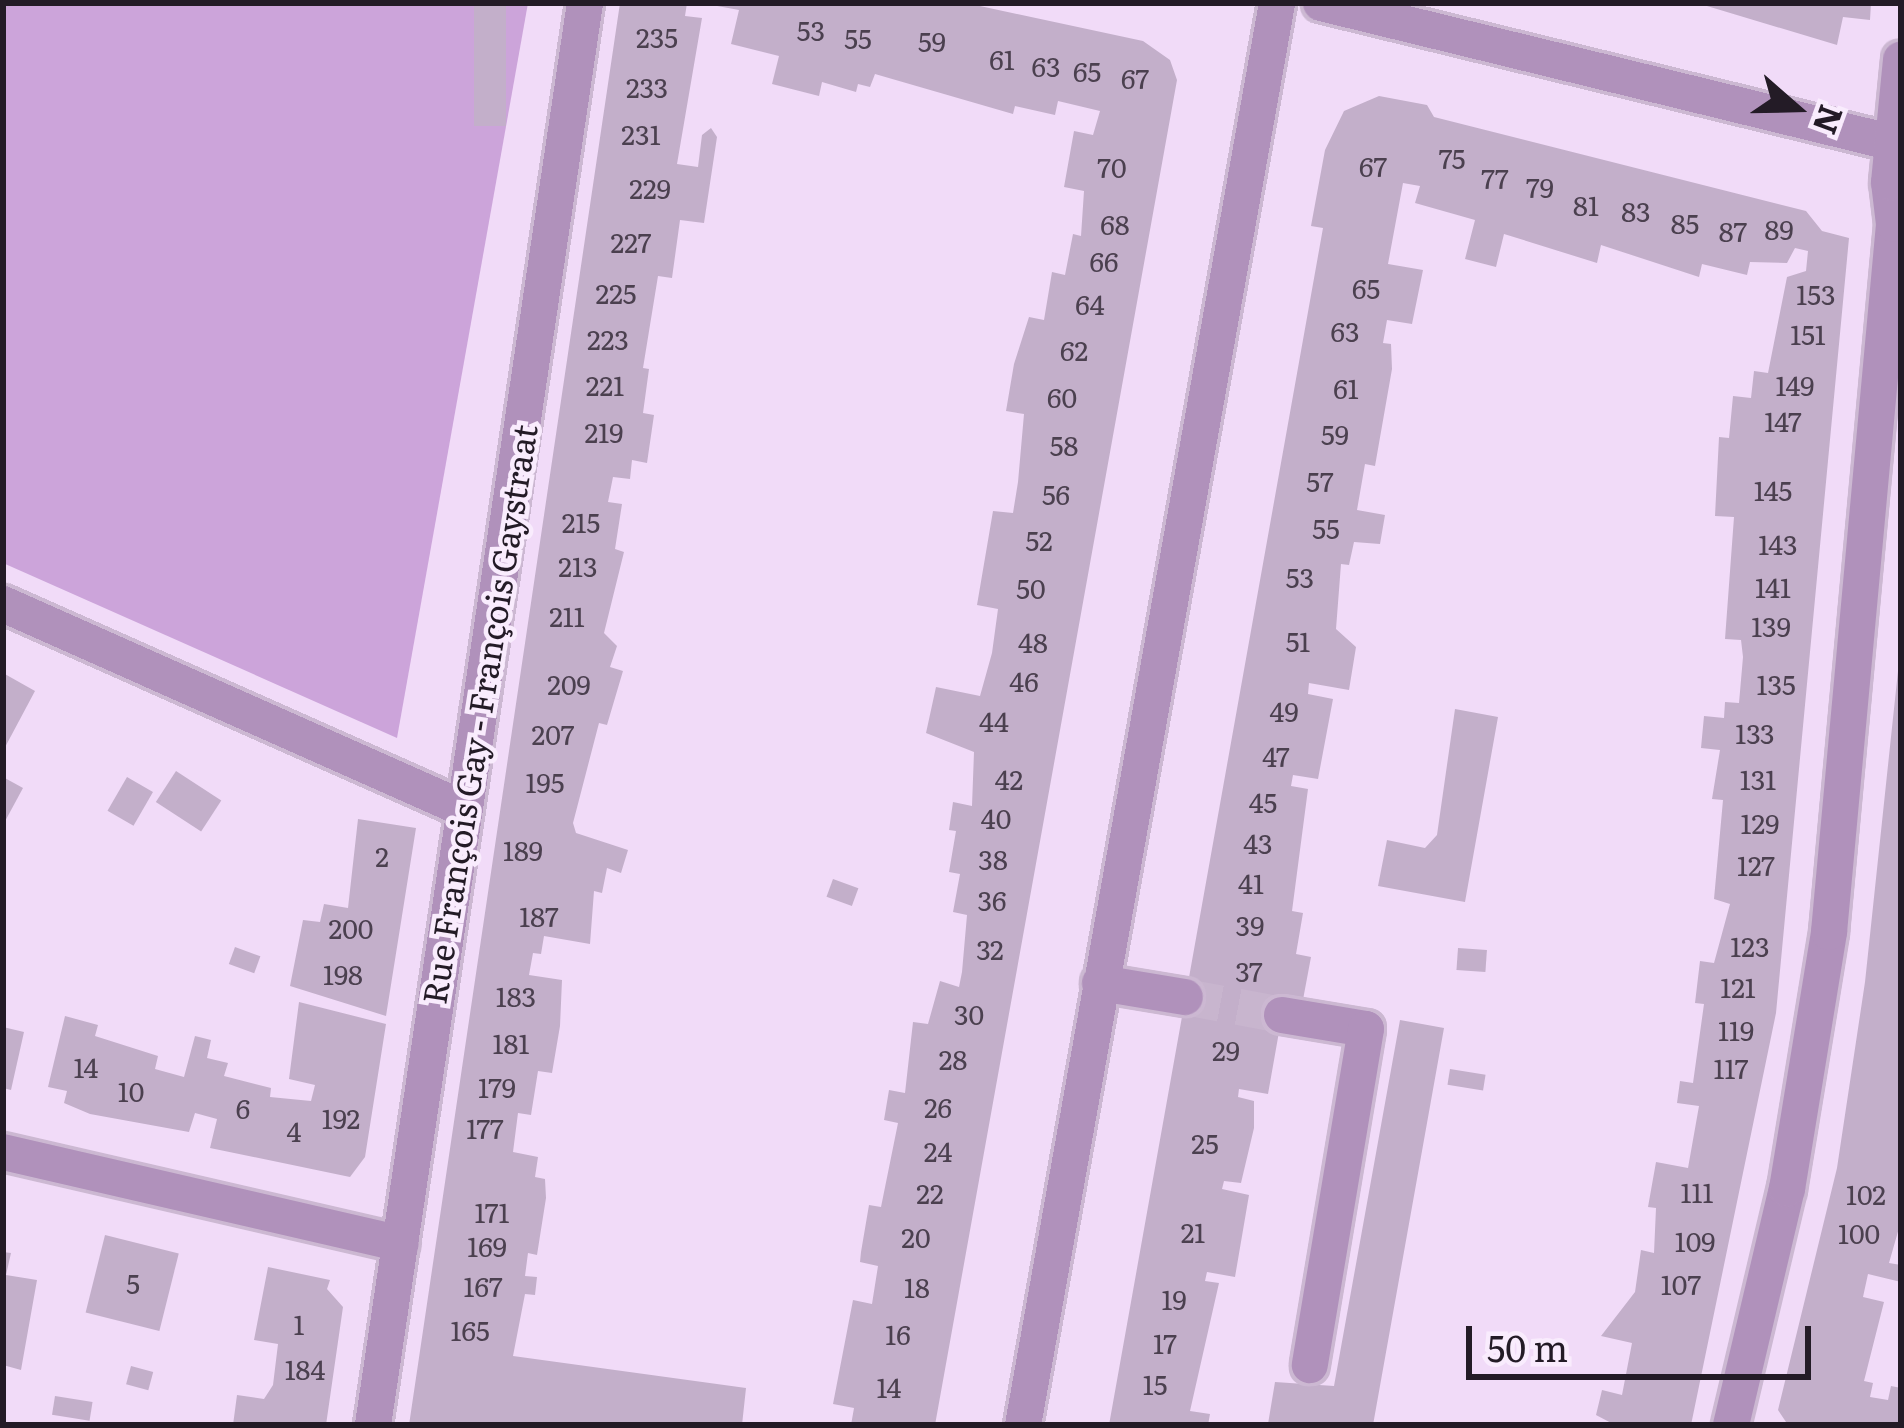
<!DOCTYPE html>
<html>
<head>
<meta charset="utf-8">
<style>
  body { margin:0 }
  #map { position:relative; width:1904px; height:1428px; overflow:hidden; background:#f1dbf8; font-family:Literata,serif }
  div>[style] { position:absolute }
  .green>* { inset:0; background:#cca4da }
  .building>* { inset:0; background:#c3afca; transform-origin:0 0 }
  .minor-tunnel>* { height:36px; margin-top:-18px; transform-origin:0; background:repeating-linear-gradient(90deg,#c8b5ce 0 36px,transparent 0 54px) }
  .roads { filter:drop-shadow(3px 0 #ccb8d2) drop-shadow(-3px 0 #ccb8d2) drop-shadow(0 3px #ccb8d2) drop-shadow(0 -3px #ccb8d2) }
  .minor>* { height:36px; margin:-18px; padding:0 18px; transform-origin:18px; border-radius:18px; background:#b091bb }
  span { translate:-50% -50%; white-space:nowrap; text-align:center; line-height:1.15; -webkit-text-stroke:9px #f9ecfd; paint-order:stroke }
  .number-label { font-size:27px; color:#4b404f }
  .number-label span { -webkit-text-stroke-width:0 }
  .street-label { font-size:33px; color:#231b26 }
  .frame { position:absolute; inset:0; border:6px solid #231b26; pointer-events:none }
  .north { position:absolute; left:1736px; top:48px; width:120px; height:120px; -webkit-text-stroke:9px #f9ecfd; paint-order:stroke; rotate:110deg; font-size:33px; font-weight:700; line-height:48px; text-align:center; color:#231b26 }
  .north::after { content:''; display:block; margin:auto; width:42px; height:54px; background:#231b26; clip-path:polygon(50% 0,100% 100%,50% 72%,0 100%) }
  .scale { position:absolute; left:1466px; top:1326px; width:345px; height:54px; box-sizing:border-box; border:6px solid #231b26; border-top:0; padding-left:15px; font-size:36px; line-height:42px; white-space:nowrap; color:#231b26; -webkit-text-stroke:9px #f9ecfd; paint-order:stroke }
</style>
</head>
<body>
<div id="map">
  <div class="green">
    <i style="clip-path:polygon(3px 3px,528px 3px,397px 738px,3px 563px)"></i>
  </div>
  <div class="building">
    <i style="left:474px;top:3px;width:32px;height:123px"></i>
    <i style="clip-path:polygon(620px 3px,687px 3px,685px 16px,702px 18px,677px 164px,698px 167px,702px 135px,711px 128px,717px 137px,704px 223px,680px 220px,672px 278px,658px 276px,643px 368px,649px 369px,643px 413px,654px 415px,647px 463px,632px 460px,630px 479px,613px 477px,608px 502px,622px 504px,615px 549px,624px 552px,604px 633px,617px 646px,610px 667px,623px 671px,607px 725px,599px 723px,573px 823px,576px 833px,628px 850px,621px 873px,607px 868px,602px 893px,594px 891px,590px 944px,544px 936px,541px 954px,533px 953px,529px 975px,562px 980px,560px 1026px,552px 1073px,538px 1071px,531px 1115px,518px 1113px,513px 1152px,538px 1157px,535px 1177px,545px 1179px,546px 1198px,537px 1255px,528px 1253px,525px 1276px,537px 1277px,535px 1295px,525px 1294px,513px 1356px,746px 1388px,742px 1425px,409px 1425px)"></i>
    <i style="clip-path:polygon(701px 3px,966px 3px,1143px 41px,1170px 60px,1177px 80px,935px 1425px,851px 1425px,854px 1408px,833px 1404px,853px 1300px,872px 1304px,878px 1266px,860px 1262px,861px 1252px,869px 1205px,881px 1207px,898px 1123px,884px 1120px,889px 1090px,905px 1093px,913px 1022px,928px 1024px,940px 981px,959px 987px,962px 972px,967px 915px,953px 912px,960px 874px,949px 872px,956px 831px,949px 830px,953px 802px,972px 806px,974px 752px,926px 733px,936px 687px,980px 696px,992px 653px,998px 609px,977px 605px,993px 511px,1013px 513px,1018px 482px,1024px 414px,1006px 411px,1014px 364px,1029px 317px,1044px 320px,1052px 272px,1065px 275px,1073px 234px,1081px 236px,1084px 191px,1064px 187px,1074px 131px,1093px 135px,1100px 111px,1058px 101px,1055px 115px,1015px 106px,1013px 114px,875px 74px,870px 87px,858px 84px,856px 92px,822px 82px,819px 96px,772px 84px,779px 56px,731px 44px,739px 10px)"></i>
    <i style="clip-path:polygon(1697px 3px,1871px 3px,1870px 20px,1843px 17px,1837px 45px)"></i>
    <i style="clip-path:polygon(1379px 96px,1427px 105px,1434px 117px,1806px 211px,1822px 231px,1849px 238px,1776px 1013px,1691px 1425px,1615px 1425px,1596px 1415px,1602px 1390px,1622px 1395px,1632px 1343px,1601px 1336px,1635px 1292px,1641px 1250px,1654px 1253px,1656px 1208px,1648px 1207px,1656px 1162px,1688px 1168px,1699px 1106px,1677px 1103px,1680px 1081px,1693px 1083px,1704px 1004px,1695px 1003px,1700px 961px,1714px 963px,1730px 904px,1714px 899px,1723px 800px,1712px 799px,1720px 750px,1701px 748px,1704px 716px,1724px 718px,1725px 702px,1739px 703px,1743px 657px,1741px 640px,1725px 639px,1734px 517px,1715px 516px,1719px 437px,1729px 438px,1733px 396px,1751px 398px,1754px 371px,1768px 373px,1787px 277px,1806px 271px,1808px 251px,1795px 248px,1787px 263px,1750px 262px,1747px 275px,1702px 264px,1699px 277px,1601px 245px,1597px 263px,1504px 234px,1496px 267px,1465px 259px,1475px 220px,1415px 203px,1420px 186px,1403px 183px,1388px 264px,1423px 270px,1412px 324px,1387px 320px,1383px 343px,1391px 344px,1392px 369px,1375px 466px,1365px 464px,1357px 510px,1385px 515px,1380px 544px,1354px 542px,1349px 565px,1341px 564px,1336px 629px,1356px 647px,1349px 690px,1309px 683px,1308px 694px,1333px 699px,1318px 779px,1293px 775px,1291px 786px,1308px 789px,1292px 911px,1303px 913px,1296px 954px,1311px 957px,1302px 1005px,1255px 998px,1254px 1005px,1282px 1015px,1268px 1094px,1239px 1089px,1238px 1097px,1254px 1101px,1254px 1128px,1241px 1183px,1224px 1181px,1222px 1189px,1249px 1195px,1235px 1277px,1207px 1272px,1205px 1281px,1219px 1283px,1190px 1411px,1210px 1414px,1208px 1425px,1109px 1425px,1323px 228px,1311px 226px,1325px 150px,1344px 111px)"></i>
    <i style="clip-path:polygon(1898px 671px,1901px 1221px,1889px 1263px,1901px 1265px,1901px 1282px,1868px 1274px,1863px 1297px,1884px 1302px,1864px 1381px,1873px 1383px,1870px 1397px,1888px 1400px,1891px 1386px,1901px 1388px,1901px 1425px,1788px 1425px,1778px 1410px,1837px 1168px,1865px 982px)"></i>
    <i style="clip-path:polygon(3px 673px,35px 691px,3px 751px)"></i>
    <i style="clip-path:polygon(1455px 709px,1498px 717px,1465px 902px,1378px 886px,1387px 840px,1425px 848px,1437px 835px)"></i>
    <i style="left:176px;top:771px;width:54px;height:37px;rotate:33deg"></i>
    <i style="clip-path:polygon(3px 777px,23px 788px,3px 825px)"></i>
    <i style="left:127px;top:777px;width:30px;height:39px;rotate:30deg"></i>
    <i style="clip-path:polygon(358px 819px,416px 828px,386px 1016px,290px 986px,303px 920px,320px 922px,324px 904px,348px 908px)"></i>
    <i style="left:833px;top:879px;width:27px;height:19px;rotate:20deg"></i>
    <i style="left:235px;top:947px;width:27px;height:18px;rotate:20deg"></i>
    <i style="left:1458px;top:948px;width:29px;height:22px;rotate:4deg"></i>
    <i style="clip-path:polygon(299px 1002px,386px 1024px,365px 1157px,350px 1177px,210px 1148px,217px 1119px,195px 1113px,189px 1132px,90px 1114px,64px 1103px,67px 1091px,48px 1087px,65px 1016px,98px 1025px,95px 1036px,158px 1056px,155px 1069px,184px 1077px,195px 1036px,211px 1040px,207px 1058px,228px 1063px,224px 1076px,271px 1088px,270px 1097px,311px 1101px,315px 1085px,289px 1079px)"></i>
    <i style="clip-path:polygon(1400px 1020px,1444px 1028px,1373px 1425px,1268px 1424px,1275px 1382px,1334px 1386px)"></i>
    <i style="clip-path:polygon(3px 1027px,24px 1032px,11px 1090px,3px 1088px)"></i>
    <i style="left:1450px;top:1069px;width:36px;height:16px;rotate:9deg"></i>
    <i style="left:105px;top:1235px;width:76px;height:80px;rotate:14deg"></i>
    <i style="clip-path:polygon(3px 1252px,11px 1253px,6px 1275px,37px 1280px,21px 1370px,3px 1365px)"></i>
    <i style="clip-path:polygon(268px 1267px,330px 1280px,327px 1289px,343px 1307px,326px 1425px,233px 1425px,237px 1395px,264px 1399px,273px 1385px,278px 1344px,254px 1340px)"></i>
    <i style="left:131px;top:1366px;width:23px;height:19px;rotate:15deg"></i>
    <i style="left:55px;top:1396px;width:38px;height:19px;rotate:9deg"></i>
  </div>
  <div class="minor-tunnel">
    <i style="left:1185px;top:997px;width:99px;rotate:10.5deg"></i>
  </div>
  <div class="roads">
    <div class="minor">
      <i style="left:1321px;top:3px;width:590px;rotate:13.73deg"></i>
      <i style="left:3px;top:604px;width:505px;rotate:23.97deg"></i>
      <i style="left:1100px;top:983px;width:86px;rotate:9.4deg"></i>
      <i style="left:1282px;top:1015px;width:85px;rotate:9.5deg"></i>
      <i style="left:1366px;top:1029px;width:341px;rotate:99.5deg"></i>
      <i style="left:3px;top:1152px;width:408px;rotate:13deg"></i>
      <i style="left:373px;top:1425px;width:1438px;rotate:-81.52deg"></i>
      <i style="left:1023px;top:1425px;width:1445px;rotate:-79.87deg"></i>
      <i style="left:1731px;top:1425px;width:243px;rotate:-76.7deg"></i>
      <i style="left:1787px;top:1189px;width:260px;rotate:-80.7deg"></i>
      <i style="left:1829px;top:932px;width:711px;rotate:-84.75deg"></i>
      <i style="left:1894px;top:224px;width:42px;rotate:-96.8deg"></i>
      <i style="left:1889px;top:182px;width:123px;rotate:-84.4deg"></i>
    </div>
  </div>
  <div class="number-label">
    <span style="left:811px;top:30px">53</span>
    <span style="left:657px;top:37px">235</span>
    <span style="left:858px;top:38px">55</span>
    <span style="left:932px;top:41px">59</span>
    <span style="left:1002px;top:59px">61</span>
    <span style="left:1046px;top:66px">63</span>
    <span style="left:1087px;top:71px">65</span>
    <span style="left:1135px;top:78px">67</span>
    <span style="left:647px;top:87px">233</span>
    <span style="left:641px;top:134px">231</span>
    <span style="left:1452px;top:158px">75</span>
    <span style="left:1373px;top:166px">67</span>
    <span style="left:1112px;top:167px">70</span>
    <span style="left:1495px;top:178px">77</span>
    <span style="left:1540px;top:187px">79</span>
    <span style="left:650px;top:188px">229</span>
    <span style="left:1586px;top:205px">81</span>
    <span style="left:1636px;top:211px">83</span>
    <span style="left:1685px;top:223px">85</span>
    <span style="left:1115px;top:224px">68</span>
    <span style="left:1779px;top:229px">89</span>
    <span style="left:1733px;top:231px">87</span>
    <span style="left:631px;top:242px">227</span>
    <span style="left:1104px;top:261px">66</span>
    <span style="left:1366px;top:288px">65</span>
    <span style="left:616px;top:293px">225</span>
    <span style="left:1816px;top:294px">153</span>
    <span style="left:1090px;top:304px">64</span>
    <span style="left:1345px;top:331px">63</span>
    <span style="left:1808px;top:334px">151</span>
    <span style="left:608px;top:339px">223</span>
    <span style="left:1074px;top:350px">62</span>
    <span style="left:605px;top:385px">221</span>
    <span style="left:1795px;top:385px">149</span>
    <span style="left:1346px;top:388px">61</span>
    <span style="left:1062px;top:397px">60</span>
    <span style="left:1783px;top:421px">147</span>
    <span style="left:604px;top:432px">219</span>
    <span style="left:1335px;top:434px">59</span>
    <span style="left:1064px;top:445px">58</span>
    <span style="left:1320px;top:481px">57</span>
    <span style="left:1773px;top:490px">145</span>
    <span style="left:1056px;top:494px">56</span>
    <span style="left:581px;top:522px">215</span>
    <span style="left:1326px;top:528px">55</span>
    <span style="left:1039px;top:540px">52</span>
    <span style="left:1778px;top:544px">143</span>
    <span style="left:578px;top:566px">213</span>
    <span style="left:1300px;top:577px">53</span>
    <span style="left:1773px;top:587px">141</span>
    <span style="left:1031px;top:588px">50</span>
    <span style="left:567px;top:616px">211</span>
    <span style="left:1771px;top:626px">139</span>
    <span style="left:1298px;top:641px">51</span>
    <span style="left:1033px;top:642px">48</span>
    <span style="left:1024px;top:681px">46</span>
    <span style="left:569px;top:684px">209</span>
    <span style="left:1776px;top:684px">135</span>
    <span style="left:1284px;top:711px">49</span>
    <span style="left:994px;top:721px">44</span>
    <span style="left:1755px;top:733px">133</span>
    <span style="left:553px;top:734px">207</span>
    <span style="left:1276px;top:756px">47</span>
    <span style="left:1009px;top:779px">42</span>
    <span style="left:1758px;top:779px">131</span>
    <span style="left:545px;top:782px">195</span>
    <span style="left:1263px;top:802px">45</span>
    <span style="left:996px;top:818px">40</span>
    <span style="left:1760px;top:823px">129</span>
    <span style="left:1258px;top:843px">43</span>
    <span style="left:523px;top:850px">189</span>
    <span style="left:382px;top:856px">2</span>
    <span style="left:993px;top:859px">38</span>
    <span style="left:1756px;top:865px">127</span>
    <span style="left:1251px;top:883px">41</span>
    <span style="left:992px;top:900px">36</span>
    <span style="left:539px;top:916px">187</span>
    <span style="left:1250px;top:925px">39</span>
    <span style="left:351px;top:928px">200</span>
    <span style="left:1750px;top:946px">123</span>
    <span style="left:990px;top:949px">32</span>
    <span style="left:1249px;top:971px">37</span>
    <span style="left:343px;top:974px">198</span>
    <span style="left:1738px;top:987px">121</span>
    <span style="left:516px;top:996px">183</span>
    <span style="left:969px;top:1014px">30</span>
    <span style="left:1736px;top:1030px">119</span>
    <span style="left:511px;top:1043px">181</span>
    <span style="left:1226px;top:1050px">29</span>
    <span style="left:953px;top:1059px">28</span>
    <span style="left:86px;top:1067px">14</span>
    <span style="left:1731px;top:1068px">117</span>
    <span style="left:497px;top:1087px">179</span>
    <span style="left:131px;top:1091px">10</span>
    <span style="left:938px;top:1107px">26</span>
    <span style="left:243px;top:1108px">6</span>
    <span style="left:341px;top:1118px">192</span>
    <span style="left:485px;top:1128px">177</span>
    <span style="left:294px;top:1131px">4</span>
    <span style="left:1205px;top:1143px">25</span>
    <span style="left:938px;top:1151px">24</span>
    <span style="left:1697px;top:1192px">111</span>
    <span style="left:930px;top:1193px">22</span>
    <span style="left:1866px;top:1194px">102</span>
    <span style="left:492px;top:1212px">171</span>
    <span style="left:1193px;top:1232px">21</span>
    <span style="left:1859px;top:1233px">100</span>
    <span style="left:916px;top:1237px">20</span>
    <span style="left:1695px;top:1241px">109</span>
    <span style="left:487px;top:1246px">169</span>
    <span style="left:133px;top:1283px">5</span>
    <span style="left:1681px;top:1284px">107</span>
    <span style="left:483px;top:1286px">167</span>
    <span style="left:917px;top:1287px">18</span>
    <span style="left:1174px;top:1299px">19</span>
    <span style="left:299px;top:1324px">1</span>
    <span style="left:470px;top:1330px">165</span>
    <span style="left:898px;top:1334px">16</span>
    <span style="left:1165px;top:1343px">17</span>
    <span style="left:305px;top:1369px">184</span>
    <span style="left:1155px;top:1384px">15</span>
    <span style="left:889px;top:1387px">14</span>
  </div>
  <div class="street-label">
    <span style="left:478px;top:714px;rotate:-81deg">Rue François Gay - François Gaystraat</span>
  </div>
  <div class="frame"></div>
  <div class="north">N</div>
  <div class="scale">50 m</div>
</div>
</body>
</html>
